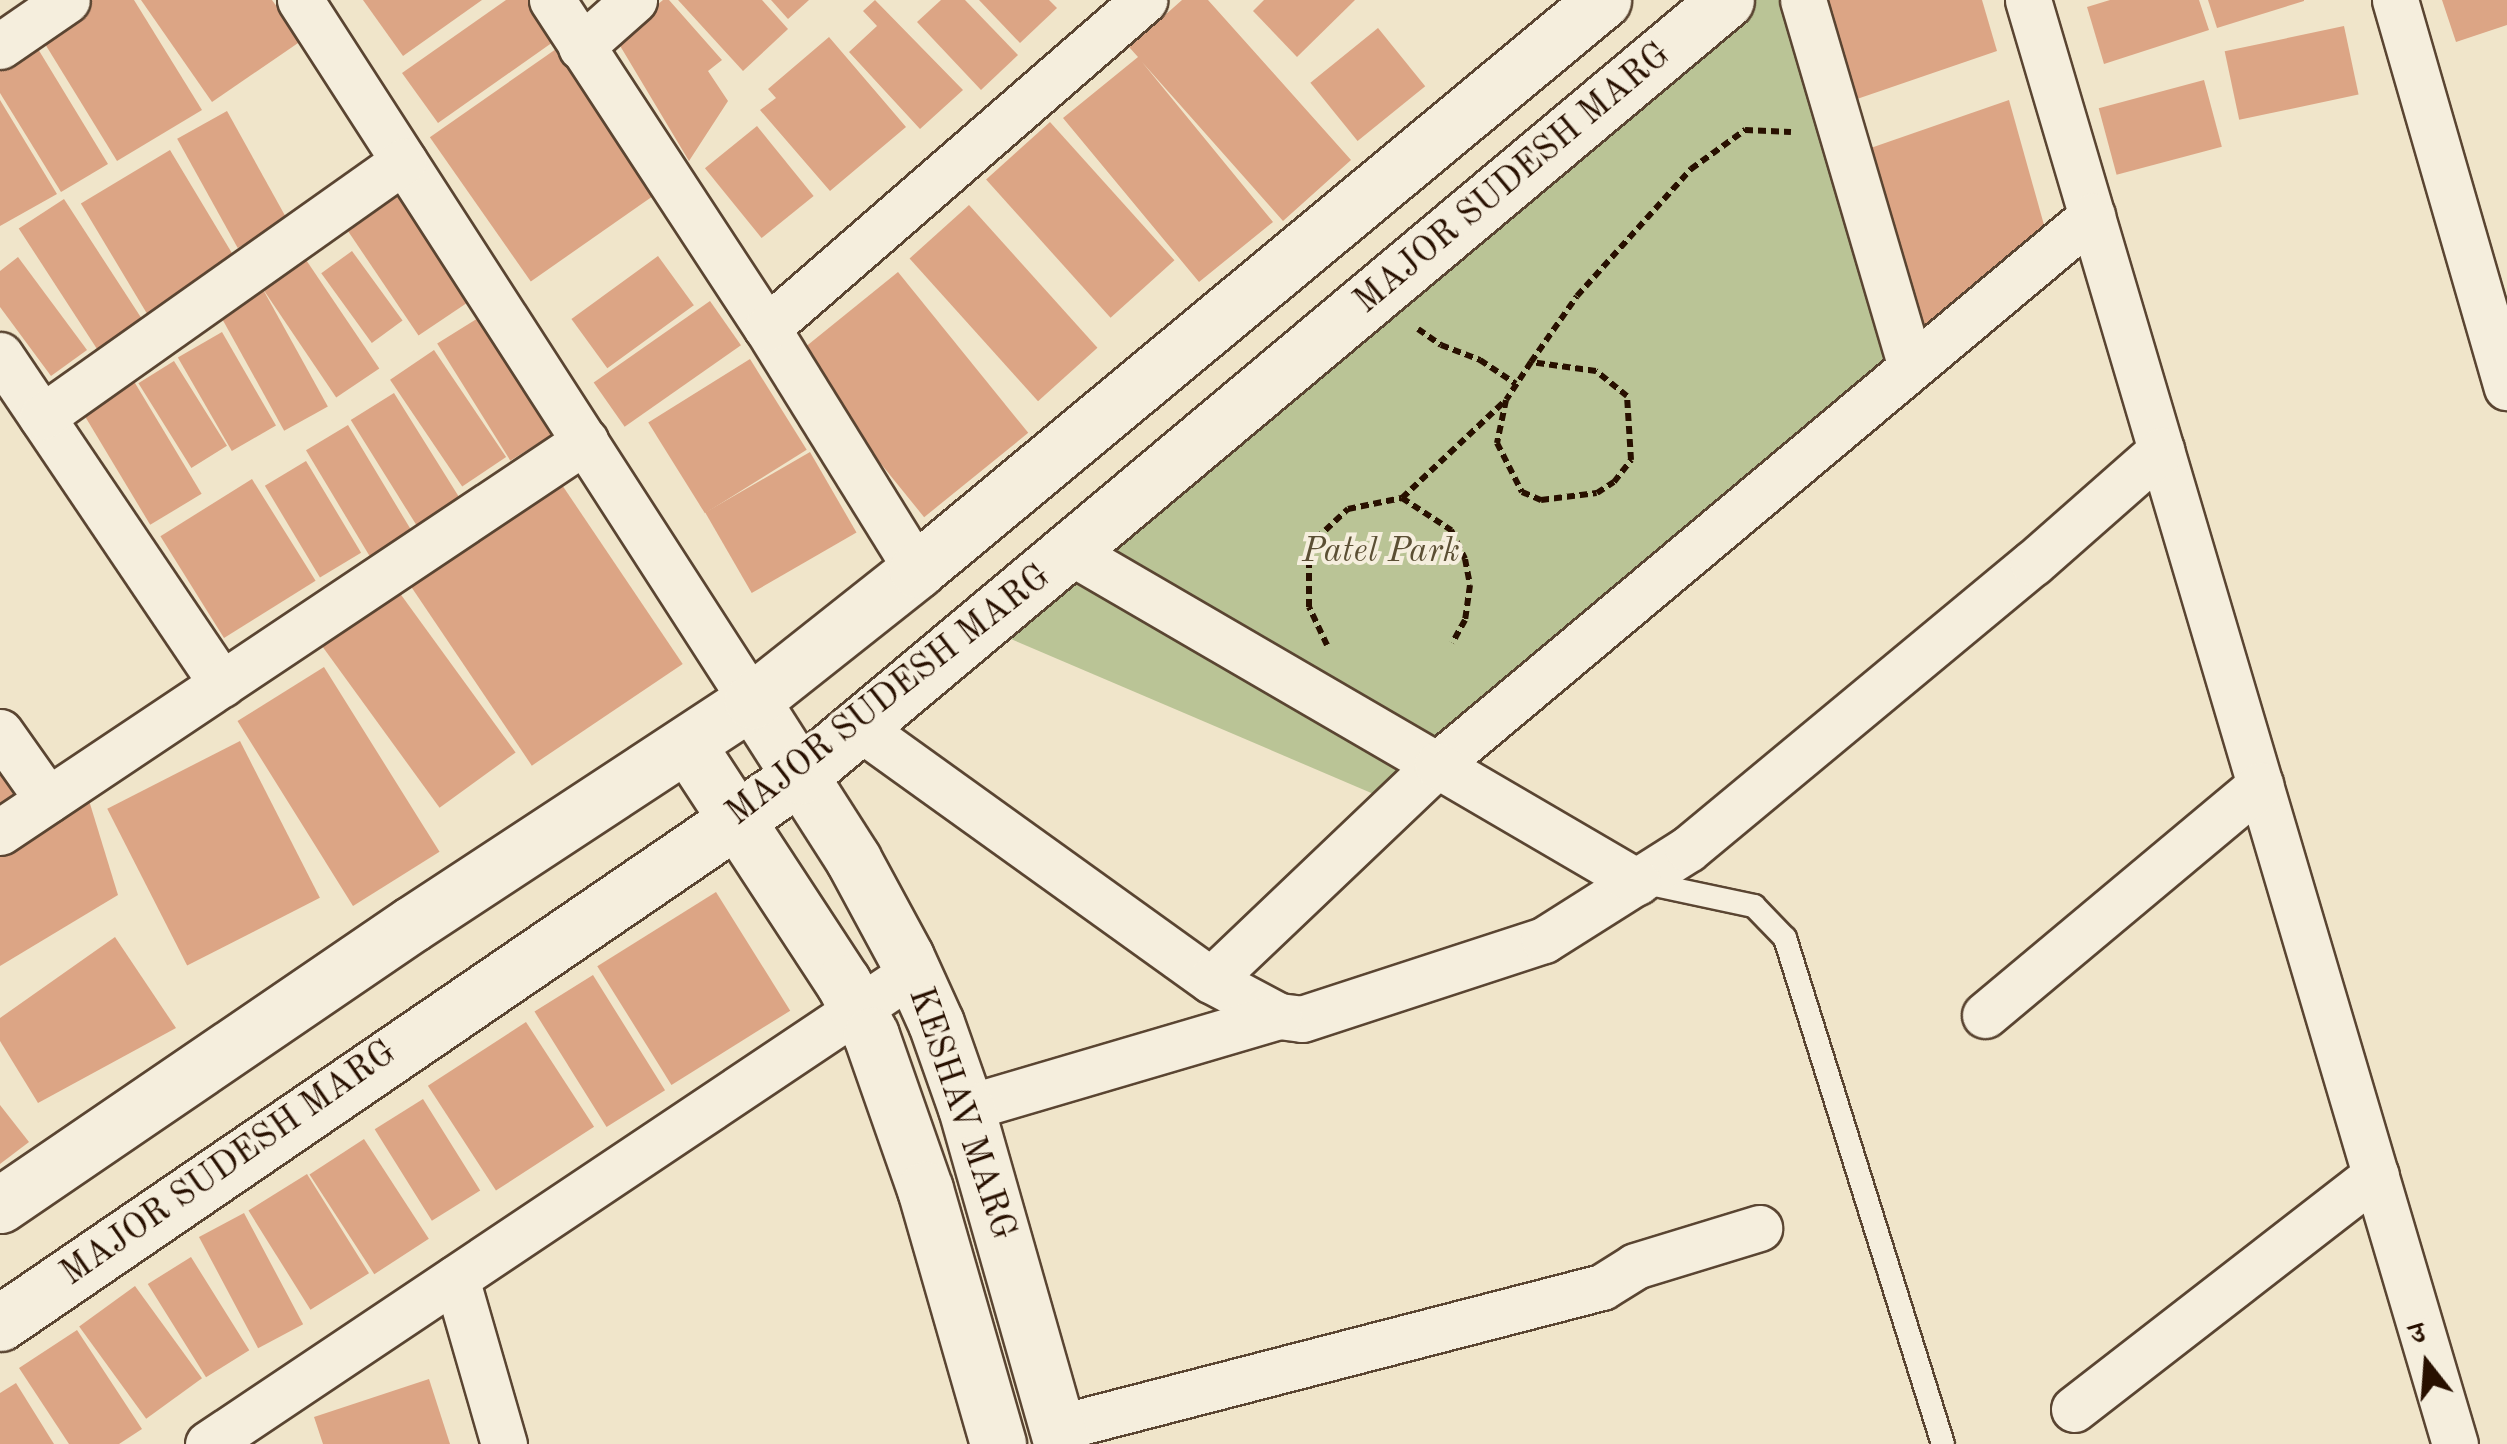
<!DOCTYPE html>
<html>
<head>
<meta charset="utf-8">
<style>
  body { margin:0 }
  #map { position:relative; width:2507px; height:1444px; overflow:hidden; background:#f0e5ca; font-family:"Old Standard TT","Noto Serif Devanagari",serif }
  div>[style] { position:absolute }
  .green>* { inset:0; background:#bac496 }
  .building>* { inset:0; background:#dca585; transform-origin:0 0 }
  .path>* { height:6px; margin-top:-3px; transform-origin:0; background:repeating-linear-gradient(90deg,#281000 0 8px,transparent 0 13px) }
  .roads { filter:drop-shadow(2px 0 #5a4532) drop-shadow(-2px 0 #5a4532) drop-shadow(0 2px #5a4532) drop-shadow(0 -2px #5a4532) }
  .service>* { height:22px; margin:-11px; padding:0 11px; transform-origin:11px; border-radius:11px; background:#f5eedd }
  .minor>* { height:45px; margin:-22.5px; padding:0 22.5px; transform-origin:22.5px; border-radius:22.5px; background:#f5eedd }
  .tertiary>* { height:55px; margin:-27.5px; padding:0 27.5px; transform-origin:27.5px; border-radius:27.5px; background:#f5eedd }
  span { translate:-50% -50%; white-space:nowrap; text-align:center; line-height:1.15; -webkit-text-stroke:8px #f5eedd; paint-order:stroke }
  .street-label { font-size:35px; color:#281000 }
  .park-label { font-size:35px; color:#5b4f34; font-style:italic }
  .north { position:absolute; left:2377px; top:1314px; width:100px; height:100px; -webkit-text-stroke:8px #f5eedd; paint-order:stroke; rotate:343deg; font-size:28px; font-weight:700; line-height:40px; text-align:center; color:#281000 }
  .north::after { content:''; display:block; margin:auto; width:35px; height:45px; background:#281000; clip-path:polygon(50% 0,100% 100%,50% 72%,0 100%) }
</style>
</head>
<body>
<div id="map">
  <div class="green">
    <i style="clip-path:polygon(1726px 0,1803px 0,1911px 366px,1397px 804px,978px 625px)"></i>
  </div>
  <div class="building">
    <i style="clip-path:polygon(76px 0,134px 0,202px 110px,117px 161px,34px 26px)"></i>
    <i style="clip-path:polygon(141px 0,272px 0,301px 41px,212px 102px)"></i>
    <i style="clip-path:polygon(363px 0,482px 0,403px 56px)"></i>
    <i style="clip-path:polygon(506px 0,538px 0,563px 35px,438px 123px,402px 73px)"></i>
    <i style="clip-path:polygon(663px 0,669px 0,722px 60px,708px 71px,728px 101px,689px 161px,616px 39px)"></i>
    <i style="clip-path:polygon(678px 0,762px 0,788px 29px,743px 71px)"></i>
    <i style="clip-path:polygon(771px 0,809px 0,788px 19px)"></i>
    <i style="clip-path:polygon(875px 0,963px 90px,920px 129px,849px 52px,877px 26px,863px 11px)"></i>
    <i style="clip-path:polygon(941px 0,965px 0,1018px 55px,981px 90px,917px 22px)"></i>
    <i style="clip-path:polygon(979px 0,1049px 0,1057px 8px,1020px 43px)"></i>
    <i style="clip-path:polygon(1182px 0,1208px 0,1351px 160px,1283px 221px,1142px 62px,1273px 222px,1199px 282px,1063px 118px,1138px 57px,1129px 47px)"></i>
    <i style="clip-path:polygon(1264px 0,1355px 0,1297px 57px,1253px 11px)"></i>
    <i style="clip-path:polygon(1824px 0,1982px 0,1997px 51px,1857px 99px)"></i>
    <i style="clip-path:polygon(2110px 0,2199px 0,2209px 30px,2104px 64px,2087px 7px)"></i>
    <i style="clip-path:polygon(2208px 0,2304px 0,2304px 1px,2217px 28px)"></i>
    <i style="clip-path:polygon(2442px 0,2507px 0,2507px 25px,2456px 42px)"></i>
    <i style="left:2344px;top:26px;width:70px;height:122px;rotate:78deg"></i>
    <i style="left:1378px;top:28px;width:75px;height:87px;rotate:51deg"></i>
    <i style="clip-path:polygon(829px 37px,906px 127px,830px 191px,760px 110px,776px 98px,768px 89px)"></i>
    <i style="clip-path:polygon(35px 44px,108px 164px,61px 192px,0 93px,0 66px)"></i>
    <i style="left:556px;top:49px;width:176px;height:154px;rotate:55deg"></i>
    <i style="left:2204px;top:80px;width:69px;height:109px;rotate:75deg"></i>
    <i style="clip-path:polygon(0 100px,57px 194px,0 226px)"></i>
    <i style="clip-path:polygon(2009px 100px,2046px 232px,1924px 333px,1862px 151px)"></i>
    <i style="left:227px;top:111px;width:125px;height:57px;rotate:61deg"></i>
    <i style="left:1050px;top:122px;width:186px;height:86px;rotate:48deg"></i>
    <i style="left:757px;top:126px;width:90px;height:67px;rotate:51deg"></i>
    <i style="left:170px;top:150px;width:139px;height:104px;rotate:59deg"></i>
    <i style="left:396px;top:177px;width:144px;height:70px;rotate:56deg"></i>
    <i style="left:64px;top:199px;width:156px;height:54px;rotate:57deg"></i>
    <i style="left:969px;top:205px;width:192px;height:80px;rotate:48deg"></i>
    <i style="left:296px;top:245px;width:149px;height:52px;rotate:56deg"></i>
    <i style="left:352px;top:251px;width:86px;height:38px;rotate:54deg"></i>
    <i style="left:658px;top:256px;width:61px;height:107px;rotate:54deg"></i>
    <i style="clip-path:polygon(18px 257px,87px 350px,51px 376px,0 307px,0 271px)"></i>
    <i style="left:898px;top:272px;width:207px;height:134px;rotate:51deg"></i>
    <i style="left:260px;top:284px;width:140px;height:50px;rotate:61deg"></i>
    <i style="left:710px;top:301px;width:54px;height:142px;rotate:55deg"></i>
    <i style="left:483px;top:315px;width:138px;height:54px;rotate:58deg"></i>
    <i style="left:222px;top:332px;width:108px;height:51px;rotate:60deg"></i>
    <i style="left:434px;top:350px;width:129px;height:53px;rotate:56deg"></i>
    <i style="left:750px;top:359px;width:107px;height:120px;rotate:58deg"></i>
    <i style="left:174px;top:361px;width:100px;height:42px;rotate:58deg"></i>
    <i style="left:129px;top:373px;width:141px;height:60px;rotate:59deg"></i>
    <i style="left:394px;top:393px;width:130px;height:51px;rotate:58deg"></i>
    <i style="left:348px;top:425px;width:129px;height:49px;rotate:59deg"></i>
    <i style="left:810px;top:452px;width:93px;height:121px;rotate:60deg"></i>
    <i style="left:306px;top:461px;width:107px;height:48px;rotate:59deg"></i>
    <i style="left:252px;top:479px;width:120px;height:108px;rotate:58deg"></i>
    <i style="left:558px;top:479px;width:223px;height:182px;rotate:56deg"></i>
    <i style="left:391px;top:581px;width:212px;height:94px;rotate:54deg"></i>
    <i style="left:324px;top:667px;width:218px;height:102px;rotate:58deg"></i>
    <i style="left:240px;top:741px;width:176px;height:149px;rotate:63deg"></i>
    <i style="clip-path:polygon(0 745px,30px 788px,0 808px)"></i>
    <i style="clip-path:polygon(83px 781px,118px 895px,0 966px,0 837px)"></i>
    <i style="left:716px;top:892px;width:140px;height:140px;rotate:58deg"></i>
    <i style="clip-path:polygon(115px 937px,176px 1028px,38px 1103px,0 1041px,0 1018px)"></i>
    <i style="left:593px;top:975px;width:136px;height:69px;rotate:58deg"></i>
    <i style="left:526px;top:1022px;width:125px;height:117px;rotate:57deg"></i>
    <i style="left:423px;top:1099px;width:108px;height:57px;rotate:58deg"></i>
    <i style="clip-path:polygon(0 1105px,29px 1142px,0 1164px)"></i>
    <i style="left:364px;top:1139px;width:119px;height:65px;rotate:57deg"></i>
    <i style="left:307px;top:1174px;width:117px;height:69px;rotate:58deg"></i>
    <i style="left:244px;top:1213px;width:126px;height:51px;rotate:62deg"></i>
    <i style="left:191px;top:1257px;width:110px;height:51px;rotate:58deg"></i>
    <i style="left:135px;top:1286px;width:114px;height:69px;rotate:54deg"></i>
    <i style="clip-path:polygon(77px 1330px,142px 1429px,119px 1444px,69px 1444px,19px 1368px)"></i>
    <i style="clip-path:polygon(429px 1379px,450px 1444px,323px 1444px,314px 1417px)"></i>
    <i style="clip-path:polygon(16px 1383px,54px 1444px,0 1444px,0 1393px)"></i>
  </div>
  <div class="path">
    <i style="left:1418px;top:329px;width:28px;rotate:35deg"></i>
    <i style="left:1441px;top:345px;width:42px;rotate:21deg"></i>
    <i style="left:1480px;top:360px;width:43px;rotate:33.7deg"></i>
    <i style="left:1531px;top:362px;width:45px;rotate:123.3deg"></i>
    <i style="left:1506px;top:400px;width:44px;rotate:101.8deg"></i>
    <i style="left:1497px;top:443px;width:55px;rotate:63deg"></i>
    <i style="left:1522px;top:492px;width:21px;rotate:23deg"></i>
    <i style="left:1541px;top:500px;width:56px;rotate:-7.1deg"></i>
    <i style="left:1597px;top:493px;width:20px;rotate:-33deg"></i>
    <i style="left:1614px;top:482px;width:28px;rotate:-52deg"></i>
    <i style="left:1631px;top:460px;width:64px;rotate:-93.6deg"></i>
    <i style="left:1627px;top:396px;width:40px;rotate:-141deg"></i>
    <i style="left:1596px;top:371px;width:66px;rotate:-172.1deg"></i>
    <i style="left:1531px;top:362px;width:80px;rotate:-55.1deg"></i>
    <i style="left:1577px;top:296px;width:171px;rotate:-48.1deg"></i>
    <i style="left:1691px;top:169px;width:67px;rotate:-35.8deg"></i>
    <i style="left:1745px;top:130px;width:46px;rotate:2.5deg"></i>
    <i style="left:1402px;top:498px;width:59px;rotate:33.1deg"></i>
    <i style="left:1451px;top:530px;width:32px;rotate:64deg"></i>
    <i style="left:1465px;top:559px;width:26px;rotate:79deg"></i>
    <i style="left:1470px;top:585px;width:35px;rotate:98deg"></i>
    <i style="left:1465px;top:620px;width:26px;rotate:119deg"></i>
    <i style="left:1327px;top:645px;width:42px;rotate:-115.3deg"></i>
    <i style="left:1309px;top:607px;width:42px;rotate:-90deg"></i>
    <i style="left:1309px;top:565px;width:27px;rotate:-75deg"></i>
    <i style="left:1316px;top:539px;width:44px;rotate:-43.2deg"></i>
    <i style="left:1348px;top:509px;width:55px;rotate:-11.5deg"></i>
    <i style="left:1402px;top:498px;width:141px;rotate:-43.3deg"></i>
  </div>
  <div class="roads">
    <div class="service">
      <i style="left:1641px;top:882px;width:116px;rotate:12deg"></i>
      <i style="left:1754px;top:906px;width:45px;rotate:45.9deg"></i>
      <i style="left:1785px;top:938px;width:530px;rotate:72.66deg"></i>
    </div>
    <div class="minor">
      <i style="left:300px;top:0;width:834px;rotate:57.19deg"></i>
      <i style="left:552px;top:0;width:392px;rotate:56.8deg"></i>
      <i style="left:767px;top:328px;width:285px;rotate:58.2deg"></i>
      <i style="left:1803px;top:0;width:382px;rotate:73.6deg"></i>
      <i style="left:2028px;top:0;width:1506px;rotate:73.53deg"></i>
      <i style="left:2395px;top:0;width:403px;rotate:73.9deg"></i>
      <i style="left:0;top:46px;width:81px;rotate:-34.5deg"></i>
      <i style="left:581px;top:47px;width:71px;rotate:-41.6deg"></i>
      <i style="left:767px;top:328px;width:500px;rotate:-41deg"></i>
      <i style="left:0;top:355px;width:397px;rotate:56deg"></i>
      <i style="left:42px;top:417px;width:443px;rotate:-35.3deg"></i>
      <i style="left:1071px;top:552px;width:423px;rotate:30.2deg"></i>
      <i style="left:1437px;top:765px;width:855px;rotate:-39.97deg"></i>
      <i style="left:860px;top:728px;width:432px;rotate:35.7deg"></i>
      <i style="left:1211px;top:980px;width:77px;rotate:27.9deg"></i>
      <i style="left:1279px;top:1016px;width:23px;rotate:7deg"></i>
      <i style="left:1302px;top:1019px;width:255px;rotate:-18.1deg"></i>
      <i style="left:1544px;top:940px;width:170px;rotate:-32.3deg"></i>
      <i style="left:1688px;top:849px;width:448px;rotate:-39.7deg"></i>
      <i style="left:2033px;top:563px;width:171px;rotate:-41.4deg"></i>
      <i style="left:0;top:732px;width:83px;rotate:54.8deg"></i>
      <i style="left:0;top:832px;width:704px;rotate:-33.76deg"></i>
      <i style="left:1211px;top:980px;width:312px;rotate:-43.6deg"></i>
      <i style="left:1437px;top:765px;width:232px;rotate:30.3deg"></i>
      <i style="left:1985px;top:1015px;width:359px;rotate:-39.9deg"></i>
      <i style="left:966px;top:1108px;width:326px;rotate:-16.4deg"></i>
      <i style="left:456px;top:1278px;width:173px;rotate:73.9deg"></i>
      <i style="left:2074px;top:1409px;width:382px;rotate:-37.8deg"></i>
      <i style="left:1057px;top:1428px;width:563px;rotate:-14.51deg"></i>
      <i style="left:1602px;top:1287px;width:39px;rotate:-32deg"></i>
      <i style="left:1635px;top:1266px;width:130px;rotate:-17deg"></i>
      <i style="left:208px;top:1444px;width:848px;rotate:-33.8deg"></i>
    </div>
    <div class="tertiary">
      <i style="left:752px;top:701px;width:188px;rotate:57.4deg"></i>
      <i style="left:853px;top:859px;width:111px;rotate:61.6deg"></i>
      <i style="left:906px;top:957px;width:72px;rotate:65.6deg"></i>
      <i style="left:936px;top:1023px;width:90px;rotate:70.6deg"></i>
      <i style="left:966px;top:1108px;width:349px;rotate:74.1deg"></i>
      <i style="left:687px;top:744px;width:285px;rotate:56.8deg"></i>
      <i style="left:843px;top:982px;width:60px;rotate:62.2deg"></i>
      <i style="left:871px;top:1035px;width:163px;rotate:70.7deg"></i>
      <i style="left:925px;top:1189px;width:265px;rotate:74deg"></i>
      <i style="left:0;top:1205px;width:499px;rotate:-34.3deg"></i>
      <i style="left:412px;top:924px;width:407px;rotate:-33.3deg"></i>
      <i style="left:752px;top:701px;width:211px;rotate:-38.4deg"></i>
      <i style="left:917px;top:570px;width:892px;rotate:-39.72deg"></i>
      <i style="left:0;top:1323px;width:969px;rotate:-34.36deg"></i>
      <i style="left:800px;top:776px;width:1208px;rotate:-39.96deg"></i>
    </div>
  </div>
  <div class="street-label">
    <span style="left:1513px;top:179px;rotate:-40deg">MAJOR SUDESH MARG</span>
    <span style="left:889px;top:696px;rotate:-38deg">MAJOR SUDESH MARG</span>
    <span style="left:961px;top:1114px;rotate:71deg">KESHAV MARG</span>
    <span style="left:229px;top:1164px;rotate:-35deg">MAJOR SUDESH MARG</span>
  </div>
  <div class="park-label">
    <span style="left:1381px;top:552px">Patel Park</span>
  </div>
  <div class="north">उ</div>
</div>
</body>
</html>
